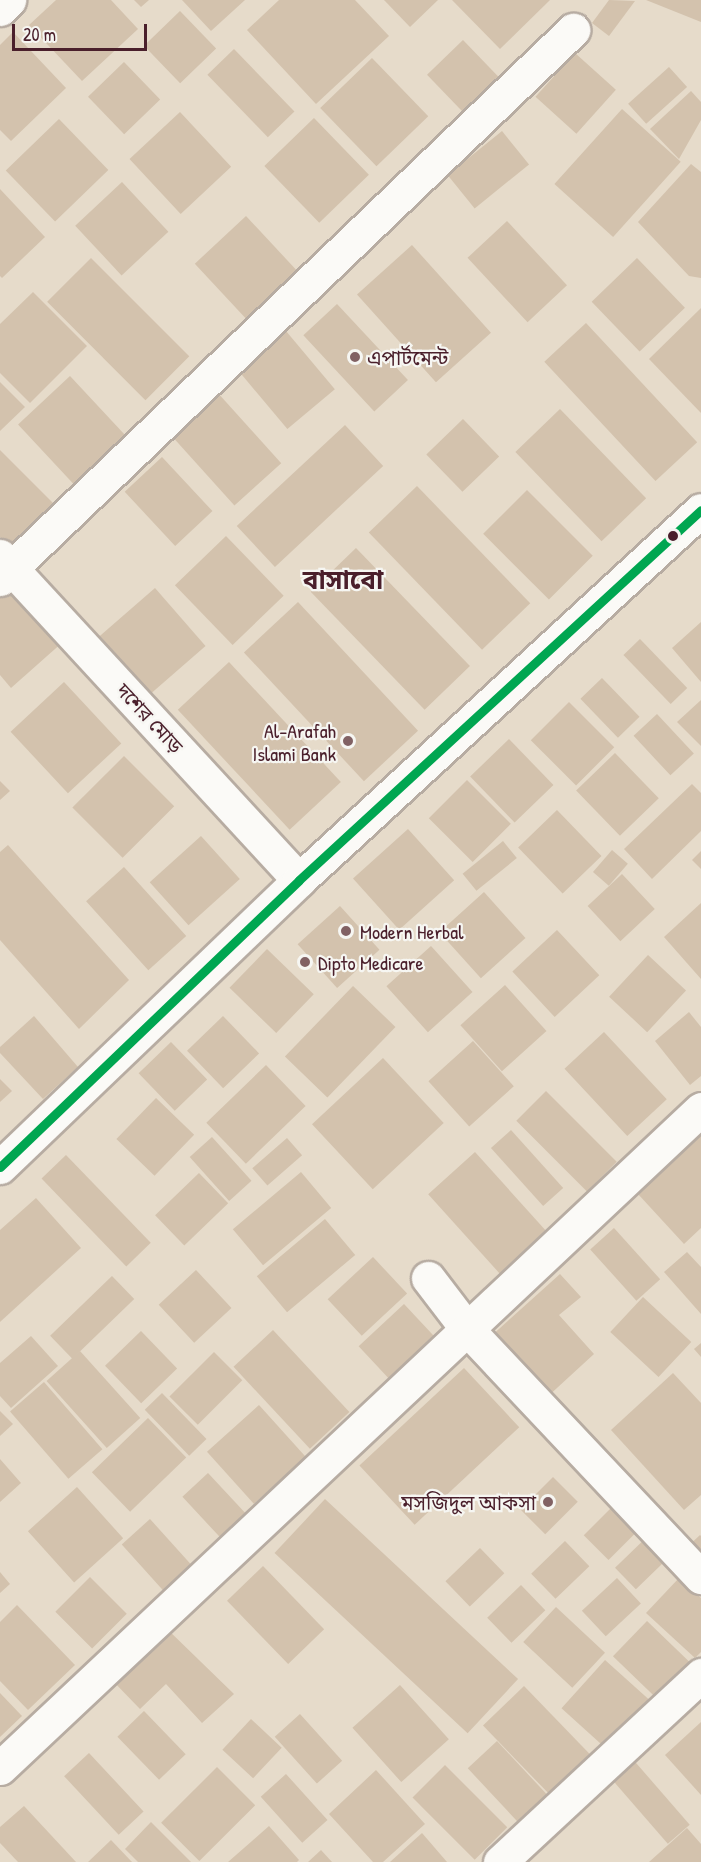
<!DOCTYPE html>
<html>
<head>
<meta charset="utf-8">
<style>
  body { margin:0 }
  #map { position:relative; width:701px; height:1862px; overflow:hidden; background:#e6dbca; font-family:"Patrick Hand","Noto Sans Bengali",sans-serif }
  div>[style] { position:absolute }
  .building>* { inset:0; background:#d3c2ad; transform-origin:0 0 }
  .roads { filter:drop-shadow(2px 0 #b7aca2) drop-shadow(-2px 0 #b7aca2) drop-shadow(0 2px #b7aca2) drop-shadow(0 -2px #b7aca2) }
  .minor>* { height:33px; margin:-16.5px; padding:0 16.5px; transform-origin:16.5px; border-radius:16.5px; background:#fbfaf7 }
  .tertiary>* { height:33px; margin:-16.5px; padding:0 16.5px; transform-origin:16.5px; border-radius:16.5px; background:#fbfaf7 }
  .bus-1>* { height:9px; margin:-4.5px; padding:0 4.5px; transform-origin:4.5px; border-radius:4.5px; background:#00a651 }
  .dots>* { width:16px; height:16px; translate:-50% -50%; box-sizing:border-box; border:3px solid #f6f6f2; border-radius:50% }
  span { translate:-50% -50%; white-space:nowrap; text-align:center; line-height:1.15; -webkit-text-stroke:4.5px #f6f6f2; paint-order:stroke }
  .poi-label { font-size:20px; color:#4a1f2b }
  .left { translate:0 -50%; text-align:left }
  .right { translate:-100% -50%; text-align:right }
  .street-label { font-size:20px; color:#4a1f2b }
  .district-label { font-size:26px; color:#4a1f2b; font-weight:700 }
  .scale { position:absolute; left:12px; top:24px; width:135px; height:27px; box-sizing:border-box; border:3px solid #4a1f2b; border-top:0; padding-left:8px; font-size:18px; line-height:21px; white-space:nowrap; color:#4a1f2b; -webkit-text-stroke:4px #f6f6f2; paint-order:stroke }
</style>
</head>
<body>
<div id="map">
  <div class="building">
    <i style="clip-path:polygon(56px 0,111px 0,138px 29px,82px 81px,29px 25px)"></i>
    <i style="clip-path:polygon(134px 0,149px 0,141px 7px)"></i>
    <i style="clip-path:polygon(182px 0,245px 0,211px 31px)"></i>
    <i style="clip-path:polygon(279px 0,355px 0,389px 36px,316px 104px,247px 30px)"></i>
    <i style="clip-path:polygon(384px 0,438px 0,410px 27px)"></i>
    <i style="clip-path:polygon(452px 0,550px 0,500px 49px)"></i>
    <i style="clip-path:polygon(609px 0,635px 1px,609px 36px,592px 23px)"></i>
    <i style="clip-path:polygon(646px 0,701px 0,701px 22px)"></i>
    <i style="left:180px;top:11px;width:52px;height:50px;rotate:46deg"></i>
    <i style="clip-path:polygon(13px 32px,66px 88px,11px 141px,0 130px,0 45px)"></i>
    <i style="left:463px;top:40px;width:52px;height:50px;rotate:46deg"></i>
    <i style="left:234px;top:49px;width:87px;height:37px;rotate:46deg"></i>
    <i style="left:575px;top:53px;width:55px;height:59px;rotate:42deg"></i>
    <i style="left:372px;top:58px;width:81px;height:72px;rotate:46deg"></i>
    <i style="left:124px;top:62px;width:52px;height:50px;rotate:46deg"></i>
    <i style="left:669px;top:67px;width:27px;height:55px;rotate:48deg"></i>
    <i style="clip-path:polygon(691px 91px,701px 102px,701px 120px,679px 159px,650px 129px)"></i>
    <i style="left:622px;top:109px;width:79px;height:101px;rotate:42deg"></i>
    <i style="left:180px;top:112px;width:75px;height:69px;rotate:47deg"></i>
    <i style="left:314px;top:118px;width:79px;height:69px;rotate:46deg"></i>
    <i style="left:59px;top:119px;width:71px;height:74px;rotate:46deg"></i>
    <i style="left:502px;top:131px;width:43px;height:70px;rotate:51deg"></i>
    <i style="clip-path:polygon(691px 164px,701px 172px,701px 278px,689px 276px,638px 222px)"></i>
    <i style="left:122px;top:182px;width:68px;height:64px;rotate:47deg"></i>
    <i style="clip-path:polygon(0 189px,45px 237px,2px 278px,0 276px)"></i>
    <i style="left:246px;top:216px;width:83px;height:70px;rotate:47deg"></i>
    <i style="left:507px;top:221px;width:88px;height:54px;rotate:47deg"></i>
    <i style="left:412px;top:245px;width:118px;height:74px;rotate:48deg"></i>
    <i style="left:91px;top:258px;width:139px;height:62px;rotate:45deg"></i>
    <i style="left:637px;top:258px;width:69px;height:63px;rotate:46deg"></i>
    <i style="clip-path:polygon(33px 292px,87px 346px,30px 403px,0 373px,0 324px)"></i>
    <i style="left:337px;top:304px;width:104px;height:46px;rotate:47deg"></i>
    <i style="clip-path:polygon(701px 308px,701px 413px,649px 359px)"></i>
    <i style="left:586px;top:323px;width:163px;height:57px;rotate:47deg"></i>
    <i style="left:286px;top:331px;width:76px;height:62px;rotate:50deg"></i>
    <i style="left:70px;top:376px;width:81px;height:71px;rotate:47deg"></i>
    <i style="clip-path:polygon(0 382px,25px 407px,0 431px)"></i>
    <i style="left:217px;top:392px;width:96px;height:63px;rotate:48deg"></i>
    <i style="left:560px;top:409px;width:124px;height:62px;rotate:46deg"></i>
    <i style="left:463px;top:419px;width:52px;height:51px;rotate:46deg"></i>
    <i style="left:345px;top:425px;width:56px;height:148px;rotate:47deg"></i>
    <i style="clip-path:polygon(0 450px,53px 503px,9px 546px,0 537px)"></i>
    <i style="left:162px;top:457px;width:74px;height:51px;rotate:47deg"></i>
    <i style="left:417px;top:486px;width:163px;height:67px;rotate:46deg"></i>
    <i style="left:527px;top:490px;width:93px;height:62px;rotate:45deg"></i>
    <i style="left:226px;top:536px;width:83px;height:71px;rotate:46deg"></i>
    <i style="left:356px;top:548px;width:164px;height:63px;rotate:46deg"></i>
    <i style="clip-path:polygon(9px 580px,64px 641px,11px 688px,0 675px,0 588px)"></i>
    <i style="left:155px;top:588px;width:77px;height:75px;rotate:49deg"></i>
    <i style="left:298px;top:602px;width:176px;height:74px;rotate:47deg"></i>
    <i style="clip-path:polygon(701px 622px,701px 682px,672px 648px)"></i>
    <i style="left:640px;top:639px;width:68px;height:23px;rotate:46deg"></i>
    <i style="left:229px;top:662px;width:164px;height:70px;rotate:47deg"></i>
    <i style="left:602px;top:678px;width:54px;height:30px;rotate:46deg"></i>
    <i style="left:64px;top:682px;width:84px;height:73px;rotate:47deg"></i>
    <i style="clip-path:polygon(701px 700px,701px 746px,677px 722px)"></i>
    <i style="left:569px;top:702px;width:64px;height:54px;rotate:45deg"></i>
    <i style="left:657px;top:714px;width:54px;height:32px;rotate:47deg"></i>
    <i style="left:509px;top:739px;width:64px;height:54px;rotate:46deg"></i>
    <i style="left:615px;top:753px;width:63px;height:54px;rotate:46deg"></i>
    <i style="left:124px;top:756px;width:71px;height:73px;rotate:45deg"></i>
    <i style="left:467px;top:780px;width:62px;height:54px;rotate:45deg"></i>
    <i style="clip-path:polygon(0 781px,10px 791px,0 800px)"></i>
    <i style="clip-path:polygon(692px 784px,701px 793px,701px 831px,652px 879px,624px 849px)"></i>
    <i style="left:557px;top:810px;width:64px;height:54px;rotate:46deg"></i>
    <i style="left:408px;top:829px;width:69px;height:74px;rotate:48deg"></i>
    <i style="left:201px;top:836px;width:58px;height:69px;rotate:48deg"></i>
    <i style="left:503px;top:841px;width:22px;height:52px;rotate:51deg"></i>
    <i style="clip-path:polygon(8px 845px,129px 980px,79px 1029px,0 940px,0 852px)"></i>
    <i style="left:612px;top:850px;width:21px;height:29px;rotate:41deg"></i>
    <i style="clip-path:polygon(701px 851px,701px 869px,692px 860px)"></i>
    <i style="left:124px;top:867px;width:93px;height:51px;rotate:48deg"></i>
    <i style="left:622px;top:874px;width:48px;height:47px;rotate:47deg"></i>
    <i style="left:484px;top:892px;width:62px;height:60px;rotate:48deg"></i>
    <i style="clip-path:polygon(701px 903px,701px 979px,664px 937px)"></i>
    <i style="left:340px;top:906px;width:59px;height:57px;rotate:48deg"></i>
    <i style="left:557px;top:930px;width:62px;height:61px;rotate:47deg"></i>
    <i style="left:431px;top:946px;width:62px;height:60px;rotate:48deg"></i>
    <i style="left:267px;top:949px;width:65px;height:54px;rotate:44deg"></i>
    <i style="left:648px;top:955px;width:52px;height:57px;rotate:43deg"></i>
    <i style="left:505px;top:985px;width:62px;height:60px;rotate:48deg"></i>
    <i style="left:353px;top:986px;width:59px;height:98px;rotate:44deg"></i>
    <i style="clip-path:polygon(689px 1012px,701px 1027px,701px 1076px,690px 1085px,655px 1041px)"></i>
    <i style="clip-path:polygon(34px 1016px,78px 1067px,43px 1099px,0 1053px,0 1047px)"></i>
    <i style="left:223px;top:1016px;width:52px;height:50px;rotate:46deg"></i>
    <i style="left:604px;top:1032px;width:92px;height:54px;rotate:47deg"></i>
    <i style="left:473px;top:1041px;width:61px;height:60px;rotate:48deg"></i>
    <i style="left:171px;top:1042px;width:52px;height:45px;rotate:46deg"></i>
    <i style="left:383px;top:1058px;width:89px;height:97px;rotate:47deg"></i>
    <i style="left:266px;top:1065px;width:57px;height:83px;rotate:46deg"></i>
    <i style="clip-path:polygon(0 1079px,12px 1091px,0 1102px)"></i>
    <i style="left:546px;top:1091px;width:100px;height:42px;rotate:45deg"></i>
    <i style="left:156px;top:1098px;width:53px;height:57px;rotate:44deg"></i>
    <i style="left:511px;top:1130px;width:78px;height:27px;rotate:48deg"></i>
    <i style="clip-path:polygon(701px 1135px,701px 1228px,684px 1244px,638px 1194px)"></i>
    <i style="left:212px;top:1137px;width:59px;height:30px;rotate:48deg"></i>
    <i style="left:287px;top:1138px;width:23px;height:46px;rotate:49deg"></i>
    <i style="left:475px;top:1152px;width:108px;height:63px;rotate:48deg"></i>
    <i style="left:66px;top:1155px;width:122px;height:34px;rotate:46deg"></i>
    <i style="left:301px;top:1172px;width:47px;height:89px;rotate:50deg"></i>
    <i style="left:199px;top:1173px;width:42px;height:61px;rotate:46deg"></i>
    <i style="clip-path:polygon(36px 1198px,81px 1248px,0 1322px,0 1230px)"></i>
    <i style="left:325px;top:1219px;width:47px;height:89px;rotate:50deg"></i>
    <i style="left:614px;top:1228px;width:69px;height:32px;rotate:48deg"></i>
    <i style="clip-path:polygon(687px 1252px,701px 1267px,701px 1314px,664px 1272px)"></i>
    <i style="left:373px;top:1257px;width:50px;height:62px;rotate:47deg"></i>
    <i style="left:196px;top:1270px;width:52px;height:51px;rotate:47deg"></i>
    <i style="clip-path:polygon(560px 1274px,581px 1297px,559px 1315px,594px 1354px,545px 1399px,489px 1338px)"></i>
    <i style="left:112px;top:1276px;width:32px;height:86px;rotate:46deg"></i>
    <i style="left:643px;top:1297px;width:66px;height:48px;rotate:43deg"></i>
    <i style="left:404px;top:1304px;width:50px;height:62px;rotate:47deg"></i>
    <i style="left:273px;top:1330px;width:112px;height:54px;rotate:47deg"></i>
    <i style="left:141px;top:1331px;width:52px;height:50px;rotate:46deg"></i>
    <i style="clip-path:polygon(31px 1336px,58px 1366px,11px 1408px,0 1396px,0 1363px)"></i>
    <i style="clip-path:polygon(701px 1343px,701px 1357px,694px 1349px)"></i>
    <i style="left:80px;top:1351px;width:90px;height:45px;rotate:48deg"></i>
    <i style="left:214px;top:1352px;width:40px;height:63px;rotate:45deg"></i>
    <i style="left:464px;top:1368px;width:81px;height:143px;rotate:47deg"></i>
    <i style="clip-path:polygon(673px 1373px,701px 1403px,701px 1495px,684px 1510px,611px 1430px)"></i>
    <i style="left:44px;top:1382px;width:89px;height:45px;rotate:49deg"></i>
    <i style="left:162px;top:1393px;width:64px;height:24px;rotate:46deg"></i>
    <i style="left:259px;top:1405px;width:70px;height:70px;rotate:48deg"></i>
    <i style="clip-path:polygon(0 1411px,13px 1424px,0 1436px)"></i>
    <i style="left:148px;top:1418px;width:55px;height:78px;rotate:46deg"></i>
    <i style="clip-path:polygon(0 1459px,21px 1483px,0 1502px)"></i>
    <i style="left:208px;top:1473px;width:57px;height:35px;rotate:47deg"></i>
    <i style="left:553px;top:1477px;width:35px;height:46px;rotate:45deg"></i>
    <i style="left:77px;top:1487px;width:69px;height:66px;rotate:48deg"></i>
    <i style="left:325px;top:1499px;width:264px;height:74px;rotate:43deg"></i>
    <i style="left:617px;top:1502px;width:35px;height:47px;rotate:45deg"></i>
    <i style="left:150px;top:1519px;width:67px;height:38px;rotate:48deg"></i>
    <i style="left:651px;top:1533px;width:30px;height:50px;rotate:46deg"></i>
    <i style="clip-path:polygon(700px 1535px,701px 1536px,701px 1565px,685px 1549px)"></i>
    <i style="left:565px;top:1541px;width:35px;height:47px;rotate:46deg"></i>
    <i style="left:480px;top:1548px;width:35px;height:48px;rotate:46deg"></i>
    <i style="left:263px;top:1566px;width:88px;height:50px;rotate:46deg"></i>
    <i style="clip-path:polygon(0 1572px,10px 1584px,0 1593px)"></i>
    <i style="left:90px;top:1577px;width:52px;height:49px;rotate:45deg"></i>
    <i style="left:617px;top:1578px;width:35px;height:48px;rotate:47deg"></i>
    <i style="clip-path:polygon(679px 1578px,701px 1598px,701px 1652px,695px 1658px,646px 1613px)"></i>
    <i style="left:521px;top:1585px;width:35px;height:47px;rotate:46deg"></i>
    <i style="clip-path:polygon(17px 1605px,75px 1665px,28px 1710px,0 1681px,0 1622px)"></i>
    <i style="left:556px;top:1607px;width:67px;height:48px;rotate:43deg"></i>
    <i style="left:647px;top:1621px;width:66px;height:49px;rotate:44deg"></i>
    <i style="clip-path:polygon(164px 1626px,234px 1694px,202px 1723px,166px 1684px,140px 1709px,109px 1677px)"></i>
    <i style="left:605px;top:1660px;width:64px;height:65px;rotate:42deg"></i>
    <i style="left:400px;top:1685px;width:73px;height:64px;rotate:48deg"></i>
    <i style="left:524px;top:1686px;width:97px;height:57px;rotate:46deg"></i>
    <i style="clip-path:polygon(0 1693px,22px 1716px,0 1737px)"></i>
    <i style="left:144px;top:1711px;width:60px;height:37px;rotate:46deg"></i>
    <i style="left:300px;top:1714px;width:63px;height:34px;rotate:48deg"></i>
    <i style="left:251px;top:1719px;width:42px;height:42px;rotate:43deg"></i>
    <i style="clip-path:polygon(701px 1722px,701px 1795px,665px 1755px)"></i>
    <i style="left:497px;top:1741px;width:76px;height:40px;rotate:47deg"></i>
    <i style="left:89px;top:1753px;width:80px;height:34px;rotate:47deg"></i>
    <i style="left:630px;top:1756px;width:91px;height:29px;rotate:49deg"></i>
    <i style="left:445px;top:1765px;width:88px;height:46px;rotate:45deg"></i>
    <i style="left:217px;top:1767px;width:54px;height:79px;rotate:45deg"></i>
    <i style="clip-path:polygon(376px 1770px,425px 1824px,383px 1862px,373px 1862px,329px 1814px)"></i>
    <i style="left:286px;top:1774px;width:62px;height:34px;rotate:48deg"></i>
    <i style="clip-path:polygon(24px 1806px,76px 1862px,18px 1862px,0 1843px,0 1827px)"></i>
    <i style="clip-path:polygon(151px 1822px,191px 1862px,138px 1862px,125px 1849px)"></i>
    <i style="clip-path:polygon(269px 1826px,299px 1860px,297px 1862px,228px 1862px)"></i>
    <i style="clip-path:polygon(687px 1828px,701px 1844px,701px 1862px,649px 1862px)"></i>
    <i style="clip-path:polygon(422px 1833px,447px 1862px,390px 1862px)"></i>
    <i style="clip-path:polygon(111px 1840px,132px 1862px,88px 1862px)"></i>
    <i style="clip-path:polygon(321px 1850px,332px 1862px,308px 1862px)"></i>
  </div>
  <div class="roads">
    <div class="minor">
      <i style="left:0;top:9px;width:13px;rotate:-45deg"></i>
      <i style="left:0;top:556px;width:441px;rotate:47.3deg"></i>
      <i style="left:0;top:579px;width:794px;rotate:-43.77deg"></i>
      <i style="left:428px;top:1278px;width:64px;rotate:52.6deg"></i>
      <i style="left:467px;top:1329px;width:341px;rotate:46.7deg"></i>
      <i style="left:0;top:1768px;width:962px;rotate:-43.23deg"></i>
      <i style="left:500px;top:1862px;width:275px;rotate:-42.9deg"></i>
    </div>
    <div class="tertiary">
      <i style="left:0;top:1167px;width:414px;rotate:-43.8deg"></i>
      <i style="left:299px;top:880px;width:546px;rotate:-42.63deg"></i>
    </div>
  </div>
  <div class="bus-1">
    <i style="left:0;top:1167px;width:414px;rotate:-43.8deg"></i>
    <i style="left:299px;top:880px;width:546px;rotate:-42.63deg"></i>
  </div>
  <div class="dots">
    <i style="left:355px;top:357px;background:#816163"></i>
    <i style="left:673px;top:536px;background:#4a1f2b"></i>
    <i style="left:348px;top:741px;background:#816163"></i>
    <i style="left:346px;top:931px;background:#816163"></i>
    <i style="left:305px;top:962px;background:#816163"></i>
    <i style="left:548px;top:1502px;background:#816163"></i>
  </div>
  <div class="poi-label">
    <span class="left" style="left:367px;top:357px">এপার্টমেন্ট</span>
    <span class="right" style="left:336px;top:742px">Al-Arafah<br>Islami Bank</span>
    <span class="left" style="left:360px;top:931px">Modern Herbal</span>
    <span class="left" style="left:318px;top:962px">Dipto Medicare</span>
    <span class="right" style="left:536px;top:1502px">মসজিদুল আকসা</span>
  </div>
  <div class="street-label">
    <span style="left:150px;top:718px;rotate:47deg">দশের মোড়</span>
  </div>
  <div class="district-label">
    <span style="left:343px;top:580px">বাসাবো</span>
  </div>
  <div class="scale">20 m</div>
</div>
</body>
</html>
